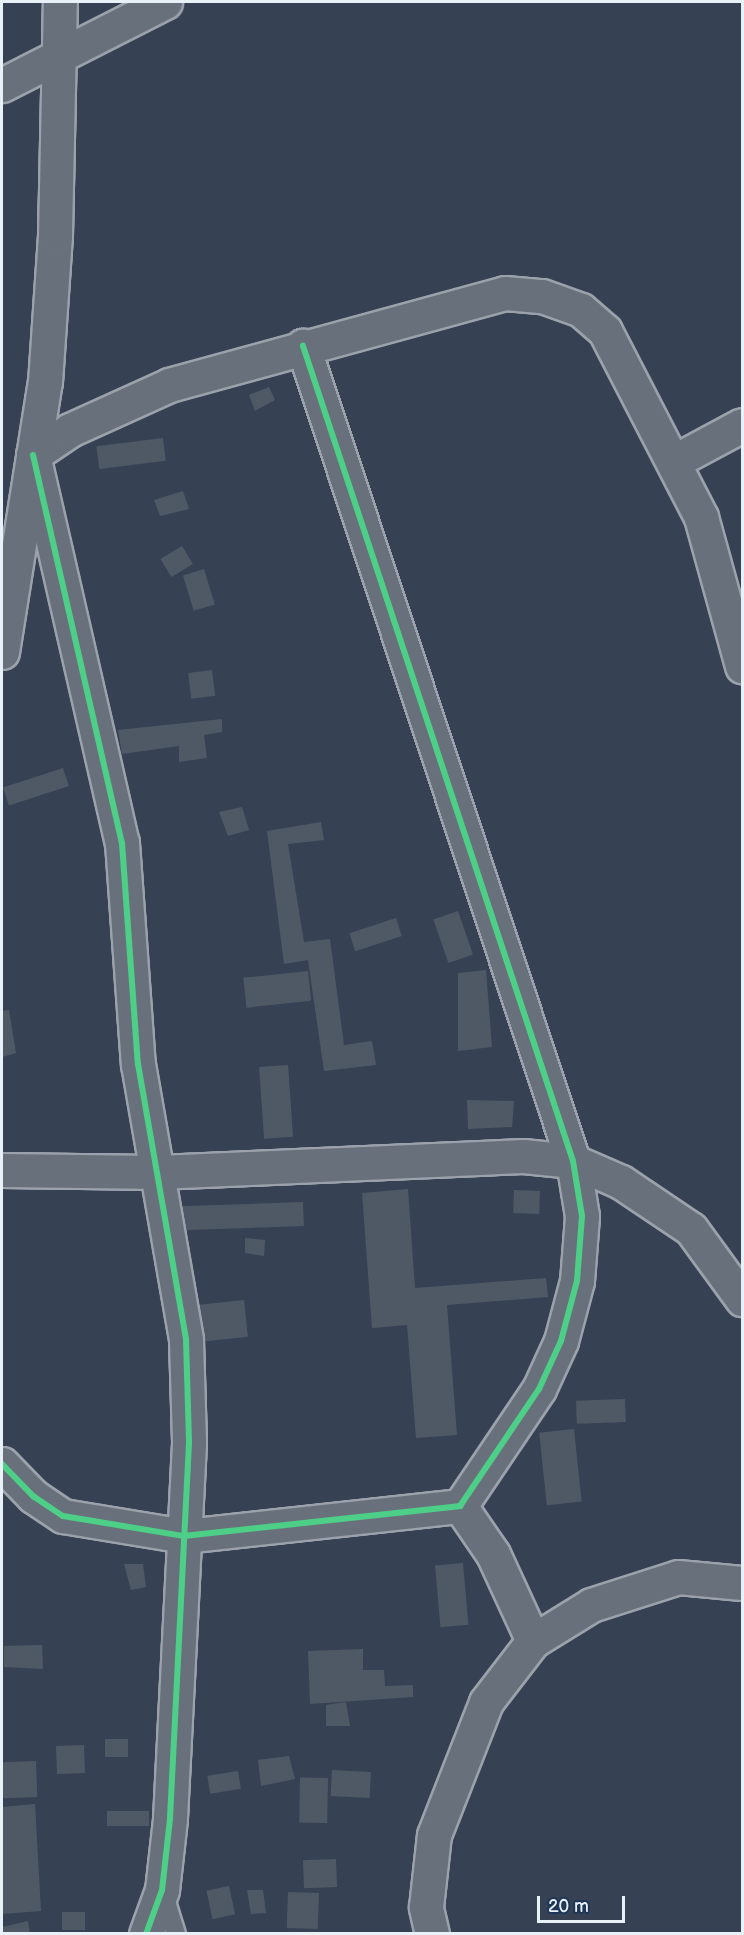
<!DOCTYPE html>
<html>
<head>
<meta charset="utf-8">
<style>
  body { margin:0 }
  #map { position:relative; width:744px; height:1935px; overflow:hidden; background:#364254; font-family:"Balsamiq Sans",sans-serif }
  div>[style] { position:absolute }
  .building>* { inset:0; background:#4f5966; transform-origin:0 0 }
  .roads { filter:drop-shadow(2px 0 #9ba2ab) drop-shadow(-2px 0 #9ba2ab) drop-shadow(0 2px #9ba2ab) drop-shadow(0 -2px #9ba2ab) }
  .service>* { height:18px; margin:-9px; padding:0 9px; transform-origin:9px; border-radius:9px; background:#68717b }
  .minor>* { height:33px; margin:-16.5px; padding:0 16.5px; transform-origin:16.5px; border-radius:16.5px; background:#68717b }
  .cycleway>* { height:6px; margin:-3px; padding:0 3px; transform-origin:3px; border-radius:3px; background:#4dcf88 }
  span { translate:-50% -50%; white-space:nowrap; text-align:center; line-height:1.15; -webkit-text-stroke:5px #1d3557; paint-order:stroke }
  .frame { position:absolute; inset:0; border:3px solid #e8f1f8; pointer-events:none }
  .scale { position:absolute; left:537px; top:1896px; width:88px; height:27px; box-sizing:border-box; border:3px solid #e8f1f8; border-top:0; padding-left:8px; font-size:18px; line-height:21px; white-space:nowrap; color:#e8f1f8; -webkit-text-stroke:4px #1d3557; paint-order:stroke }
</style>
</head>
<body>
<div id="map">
  <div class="building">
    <i style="clip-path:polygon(269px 387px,275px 400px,255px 411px,249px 395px)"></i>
    <i style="left:163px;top:438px;width:23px;height:67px;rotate:83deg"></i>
    <i style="clip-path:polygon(183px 491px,189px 509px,160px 516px,154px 500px)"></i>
    <i style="left:182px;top:546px;width:21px;height:25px;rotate:59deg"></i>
    <i style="left:204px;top:569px;width:37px;height:22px;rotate:73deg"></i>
    <i style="left:212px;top:670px;width:26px;height:24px;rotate:83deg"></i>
    <i style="clip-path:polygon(222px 719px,222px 732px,204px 735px,207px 758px,179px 762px,179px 746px,122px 754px,118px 730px)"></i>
    <i style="left:63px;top:768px;width:19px;height:63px;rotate:72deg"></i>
    <i style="clip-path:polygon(242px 807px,249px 830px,228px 836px,219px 812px)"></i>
    <i style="clip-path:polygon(321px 822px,324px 840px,288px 844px,304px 942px,330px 939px,344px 1045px,372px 1041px,376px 1065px,324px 1071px,308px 960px,284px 964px,267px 831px)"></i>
    <i style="left:458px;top:911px;width:46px;height:26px;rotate:71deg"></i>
    <i style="left:396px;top:918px;width:19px;height:49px;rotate:72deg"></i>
    <i style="clip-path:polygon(486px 970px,492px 1047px,458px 1051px,458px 973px)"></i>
    <i style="left:308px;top:971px;width:30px;height:65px;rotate:84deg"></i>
    <i style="clip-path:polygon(9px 1010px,16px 1053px,2px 1057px,2px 1011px)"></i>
    <i style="left:288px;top:1065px;width:72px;height:29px;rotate:86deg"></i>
    <i style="clip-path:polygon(467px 1100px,514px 1101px,512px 1127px,468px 1129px)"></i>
    <i style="clip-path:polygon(408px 1189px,415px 1288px,546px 1278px,548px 1297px,447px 1305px,457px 1435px,416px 1438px,407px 1325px,372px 1328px,362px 1193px)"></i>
    <i style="left:514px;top:1190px;width:26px;height:23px;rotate:2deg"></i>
    <i style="left:303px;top:1202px;width:24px;height:124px;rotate:88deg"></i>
    <i style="clip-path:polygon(245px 1238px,265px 1240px,264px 1256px,245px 1253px)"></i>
    <i style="left:244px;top:1300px;width:37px;height:47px;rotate:84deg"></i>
    <i style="left:625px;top:1399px;width:23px;height:49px;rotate:88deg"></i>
    <i style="left:574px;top:1429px;width:73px;height:35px;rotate:84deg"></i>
    <i style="left:463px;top:1563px;width:62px;height:28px;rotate:85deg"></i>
    <i style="clip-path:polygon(124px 1564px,143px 1564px,146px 1587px,131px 1590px)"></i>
    <i style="clip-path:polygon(42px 1645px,43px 1669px,4px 1667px,4px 1646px)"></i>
    <i style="clip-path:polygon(363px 1649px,363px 1670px,384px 1670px,385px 1686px,413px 1685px,413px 1697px,310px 1704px,308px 1651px)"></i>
    <i style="clip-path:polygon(346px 1702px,350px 1726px,326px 1726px,326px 1705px)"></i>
    <i style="left:105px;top:1739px;width:23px;height:18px"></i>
    <i style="left:84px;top:1745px;width:28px;height:28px;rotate:88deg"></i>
    <i style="clip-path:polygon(289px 1756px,295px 1779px,261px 1786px,258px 1760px)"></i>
    <i style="left:36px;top:1761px;width:36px;height:34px;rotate:88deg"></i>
    <i style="left:332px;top:1770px;width:39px;height:26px;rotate:3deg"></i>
    <i style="left:238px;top:1771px;width:18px;height:31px;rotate:81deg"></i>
    <i style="left:328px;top:1778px;width:45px;height:28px;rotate:91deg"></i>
    <i style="clip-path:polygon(35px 1804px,41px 1911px,2px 1914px,2px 1807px)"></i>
    <i style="left:149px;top:1811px;width:15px;height:42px;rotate:90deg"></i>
    <i style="left:336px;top:1859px;width:28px;height:33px;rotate:88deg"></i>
    <i style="left:229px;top:1886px;width:29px;height:23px;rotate:78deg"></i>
    <i style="clip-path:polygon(247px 1890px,263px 1890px,266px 1913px,251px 1914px)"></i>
    <i style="left:319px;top:1893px;width:36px;height:31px;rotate:92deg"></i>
    <i style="left:62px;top:1912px;width:23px;height:18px"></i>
    <i style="clip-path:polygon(28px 1921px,30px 1934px,2px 1934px,2px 1927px)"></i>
  </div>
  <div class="roads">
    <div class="service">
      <i style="left:163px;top:1892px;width:44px;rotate:72.8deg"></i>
    </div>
    <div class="minor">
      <i style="left:2px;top:85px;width:183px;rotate:-27deg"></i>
      <i style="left:33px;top:455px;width:398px;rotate:77.1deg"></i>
      <i style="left:122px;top:843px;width:222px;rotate:85.9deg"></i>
      <i style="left:138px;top:1064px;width:280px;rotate:80.1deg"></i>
      <i style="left:186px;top:1340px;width:103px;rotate:88.3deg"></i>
      <i style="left:189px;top:1443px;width:376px;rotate:92.9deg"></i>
      <i style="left:170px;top:1819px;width:71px;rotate:96.4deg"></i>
      <i style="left:162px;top:1890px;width:47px;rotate:110deg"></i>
      <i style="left:33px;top:455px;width:45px;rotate:-34deg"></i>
      <i style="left:70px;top:430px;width:109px;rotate:-24.4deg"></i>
      <i style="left:169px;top:385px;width:348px;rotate:-15.3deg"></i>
      <i style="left:505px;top:293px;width:37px;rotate:5deg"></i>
      <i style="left:542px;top:296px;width:41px;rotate:19.7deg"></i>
      <i style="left:581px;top:310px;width:32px;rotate:41deg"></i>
      <i style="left:605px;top:331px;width:209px;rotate:62.7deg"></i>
      <i style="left:701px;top:517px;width:155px;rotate:74.6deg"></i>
      <i style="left:673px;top:462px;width:78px;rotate:-28.2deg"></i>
      <i style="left:2px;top:652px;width:273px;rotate:-81deg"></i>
      <i style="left:45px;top:382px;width:147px;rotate:-86.1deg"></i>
      <i style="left:55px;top:235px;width:233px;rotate:-88.8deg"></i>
      <i style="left:2px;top:1170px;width:156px;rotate:0.7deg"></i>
      <i style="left:158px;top:1172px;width:365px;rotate:-2.5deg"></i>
      <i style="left:523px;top:1156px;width:50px;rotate:5.7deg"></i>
      <i style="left:573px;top:1161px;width:52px;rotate:23.6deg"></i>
      <i style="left:621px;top:1182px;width:84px;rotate:33.9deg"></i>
      <i style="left:691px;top:1229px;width:87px;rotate:53.9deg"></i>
      <i style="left:2px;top:1464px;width:45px;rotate:45.9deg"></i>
      <i style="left:33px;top:1496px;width:36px;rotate:34deg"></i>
      <i style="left:63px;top:1516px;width:123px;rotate:9.4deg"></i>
      <i style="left:184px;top:1536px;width:278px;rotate:-6.2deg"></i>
      <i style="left:460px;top:1506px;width:141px;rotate:-56deg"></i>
      <i style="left:539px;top:1389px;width:53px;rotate:-65.4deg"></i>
      <i style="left:561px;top:1341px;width:62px;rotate:-75.1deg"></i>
      <i style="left:577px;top:1281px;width:65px;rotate:-85.6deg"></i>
      <i style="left:582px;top:1216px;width:56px;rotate:-99.3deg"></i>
      <i style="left:573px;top:1161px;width:859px;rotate:-108.33deg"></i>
      <i style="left:460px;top:1506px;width:58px;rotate:55.5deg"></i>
      <i style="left:493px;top:1554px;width:96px;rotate:65.3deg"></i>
      <i style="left:432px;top:1934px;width:28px;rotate:-103deg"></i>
      <i style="left:426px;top:1907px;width:72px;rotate:-83.7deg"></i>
      <i style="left:434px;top:1835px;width:143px;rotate:-68.6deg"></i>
      <i style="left:486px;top:1702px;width:77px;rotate:-52.4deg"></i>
      <i style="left:533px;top:1641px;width:68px;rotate:-31.8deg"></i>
      <i style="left:591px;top:1605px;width:91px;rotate:-17.8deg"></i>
      <i style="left:678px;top:1577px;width:64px;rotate:5.4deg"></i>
    </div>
  </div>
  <div class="cycleway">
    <i style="left:33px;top:455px;width:398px;rotate:77.1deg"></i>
    <i style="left:122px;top:843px;width:222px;rotate:85.9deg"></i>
    <i style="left:138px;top:1064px;width:280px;rotate:80.1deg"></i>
    <i style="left:186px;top:1340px;width:103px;rotate:88.3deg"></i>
    <i style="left:189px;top:1443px;width:376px;rotate:92.9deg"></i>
    <i style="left:170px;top:1819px;width:71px;rotate:96.4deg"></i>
    <i style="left:162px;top:1890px;width:47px;rotate:110deg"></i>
    <i style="left:2px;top:1464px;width:45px;rotate:45.9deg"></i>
    <i style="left:33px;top:1496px;width:36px;rotate:34deg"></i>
    <i style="left:63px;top:1516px;width:123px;rotate:9.4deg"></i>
    <i style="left:184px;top:1536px;width:278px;rotate:-6.2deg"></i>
    <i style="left:460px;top:1506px;width:141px;rotate:-56deg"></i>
    <i style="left:539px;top:1389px;width:53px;rotate:-65.4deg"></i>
    <i style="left:561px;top:1341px;width:62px;rotate:-75.1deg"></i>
    <i style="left:577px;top:1281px;width:65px;rotate:-85.6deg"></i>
    <i style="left:582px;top:1216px;width:56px;rotate:-99.3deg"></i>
    <i style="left:573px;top:1161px;width:859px;rotate:-108.33deg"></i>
  </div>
  <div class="frame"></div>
  <div class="scale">20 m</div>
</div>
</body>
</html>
